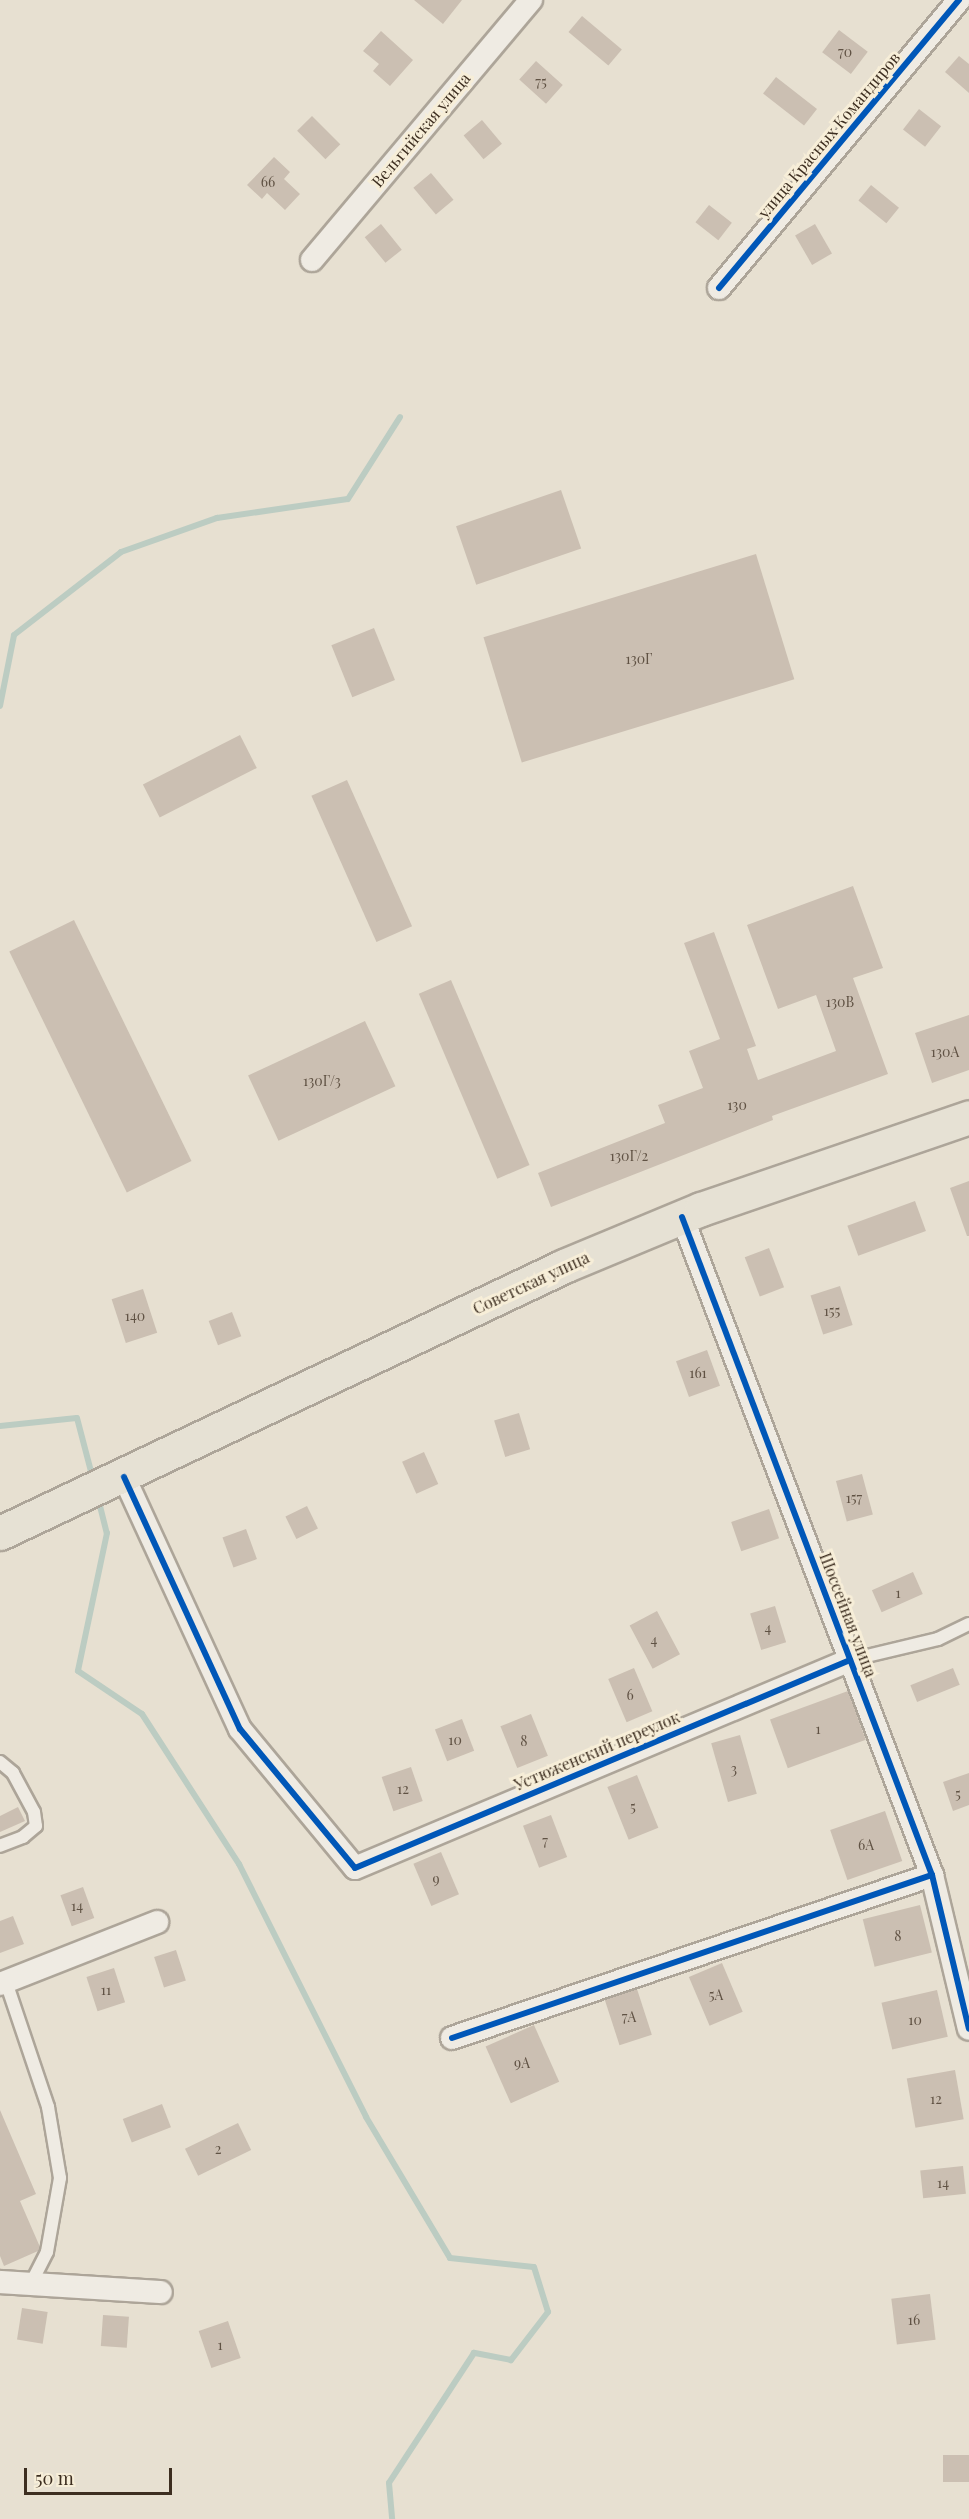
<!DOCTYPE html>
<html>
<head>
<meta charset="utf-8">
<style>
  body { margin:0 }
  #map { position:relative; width:969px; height:2519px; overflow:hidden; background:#e7e0d1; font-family:"Playfair Display",serif }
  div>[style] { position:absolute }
  .stream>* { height:6px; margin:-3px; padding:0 3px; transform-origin:3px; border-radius:3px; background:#bcccc2 }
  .building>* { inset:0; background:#cbbfb2; transform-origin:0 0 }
  .roads { filter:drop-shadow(2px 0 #ada599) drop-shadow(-2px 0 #ada599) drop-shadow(0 2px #ada599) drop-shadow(0 -2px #ada599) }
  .lane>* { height:12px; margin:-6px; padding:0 6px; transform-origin:6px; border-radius:6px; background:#efebe3 }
  .street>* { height:22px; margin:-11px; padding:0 11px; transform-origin:11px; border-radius:11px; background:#efebe3 }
  .primary>* { height:33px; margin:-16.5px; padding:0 16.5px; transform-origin:16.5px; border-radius:16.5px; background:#e6e1d4 }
  .cycleway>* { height:6px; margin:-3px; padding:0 3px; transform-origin:3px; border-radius:3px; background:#0057b8 }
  span { translate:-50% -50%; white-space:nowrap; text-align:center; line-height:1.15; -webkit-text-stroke:6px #f7eed8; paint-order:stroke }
  .number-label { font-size:14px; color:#605244 }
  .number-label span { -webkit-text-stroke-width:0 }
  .street-label { font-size:16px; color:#3d2e20 }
  .scale { position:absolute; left:24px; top:2468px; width:148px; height:27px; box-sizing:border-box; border:3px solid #3d2e20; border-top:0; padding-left:8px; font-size:18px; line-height:21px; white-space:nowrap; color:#3d2e20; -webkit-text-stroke:4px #f7eed8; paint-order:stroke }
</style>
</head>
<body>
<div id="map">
  <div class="stream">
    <i style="left:0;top:706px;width:72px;rotate:-78.8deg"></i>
    <i style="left:14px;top:635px;width:135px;rotate:-37.8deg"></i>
    <i style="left:121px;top:552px;width:102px;rotate:-19.5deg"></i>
    <i style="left:217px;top:518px;width:132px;rotate:-8.3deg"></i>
    <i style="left:348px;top:499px;width:97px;rotate:-57.6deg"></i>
    <i style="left:0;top:1426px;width:77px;rotate:-5.9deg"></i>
    <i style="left:77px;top:1418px;width:63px;rotate:75.3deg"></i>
    <i style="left:98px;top:1498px;width:36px;rotate:76deg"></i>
    <i style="left:107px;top:1533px;width:141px;rotate:101.9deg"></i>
    <i style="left:78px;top:1671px;width:77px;rotate:33.9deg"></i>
    <i style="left:142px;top:1714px;width:179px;rotate:57.1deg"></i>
    <i style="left:239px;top:1864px;width:283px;rotate:63.3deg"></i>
    <i style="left:366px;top:2117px;width:164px;rotate:59.2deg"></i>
    <i style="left:450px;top:2258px;width:84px;rotate:6.1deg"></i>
    <i style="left:534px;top:2267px;width:47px;rotate:72.7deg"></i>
    <i style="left:548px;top:2312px;width:61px;rotate:127.6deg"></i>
    <i style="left:511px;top:2360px;width:38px;rotate:-169deg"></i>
    <i style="left:474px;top:2353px;width:155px;rotate:123.2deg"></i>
    <i style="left:389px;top:2483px;width:36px;rotate:85deg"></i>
  </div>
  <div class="building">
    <i style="clip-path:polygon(414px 0,462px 0,443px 24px)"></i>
    <i style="left:582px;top:16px;width:52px;height:21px;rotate:40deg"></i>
    <i style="left:839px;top:30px;width:36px;height:28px;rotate:37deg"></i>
    <i style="clip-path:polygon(381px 31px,413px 60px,390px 86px,373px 71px,379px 64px,363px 51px)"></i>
    <i style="clip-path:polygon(959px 56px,969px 64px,969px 93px,945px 72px)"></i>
    <i style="left:536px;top:61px;width:36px;height:25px;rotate:42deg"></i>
    <i style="left:776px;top:77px;width:52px;height:21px;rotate:38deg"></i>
    <i style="left:919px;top:109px;width:28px;height:26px;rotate:38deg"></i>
    <i style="left:312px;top:116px;width:40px;height:21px;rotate:45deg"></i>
    <i style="left:482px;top:120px;width:31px;height:24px;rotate:50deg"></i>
    <i style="clip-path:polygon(274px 157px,290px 172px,284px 179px,300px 194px,285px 210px,267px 193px,262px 199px,247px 185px)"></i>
    <i style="left:431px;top:173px;width:35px;height:23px;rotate:50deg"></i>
    <i style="left:871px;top:185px;width:36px;height:20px;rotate:39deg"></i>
    <i style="left:709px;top:205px;width:29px;height:22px;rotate:38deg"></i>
    <i style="left:381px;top:224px;width:33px;height:21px;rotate:51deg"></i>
    <i style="left:815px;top:224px;width:34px;height:23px;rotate:60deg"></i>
    <i style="left:561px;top:490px;width:62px;height:111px;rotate:71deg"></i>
    <i style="left:756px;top:554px;width:131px;height:285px;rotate:73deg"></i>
    <i style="left:374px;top:628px;width:56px;height:46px;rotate:68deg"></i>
    <i style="left:240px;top:735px;width:37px;height:109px;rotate:63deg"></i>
    <i style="left:347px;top:780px;width:160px;height:39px;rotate:66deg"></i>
    <i style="clip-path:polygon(853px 886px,883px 968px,853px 978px,888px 1074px,772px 1116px,773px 1120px,551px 1207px,538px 1173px,665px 1123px,658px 1105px,703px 1088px,689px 1051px,720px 1039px,684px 943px,714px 932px,756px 1046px,747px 1049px,758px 1080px,836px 1051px,816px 995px,778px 1009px,747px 925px)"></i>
    <i style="left:74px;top:920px;width:268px;height:72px;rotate:64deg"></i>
    <i style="left:451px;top:980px;width:201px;height:35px;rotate:67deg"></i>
    <i style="clip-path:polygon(969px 1015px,969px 1070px,932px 1083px,915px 1033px)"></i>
    <i style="left:365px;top:1021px;width:72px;height:129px;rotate:65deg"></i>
    <i style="clip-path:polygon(969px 1181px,969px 1236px,967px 1236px,950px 1188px)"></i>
    <i style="left:915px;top:1201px;width:32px;height:72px;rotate:70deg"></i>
    <i style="left:769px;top:1248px;width:42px;height:26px;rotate:69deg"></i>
    <i style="left:840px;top:1286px;width:41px;height:31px;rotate:72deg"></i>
    <i style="left:143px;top:1289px;width:46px;height:33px;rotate:72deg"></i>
    <i style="left:232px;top:1312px;width:26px;height:25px;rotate:69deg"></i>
    <i style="left:707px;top:1350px;width:38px;height:33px;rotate:70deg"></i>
    <i style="left:519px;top:1413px;width:38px;height:26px;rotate:73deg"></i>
    <i style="left:424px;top:1452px;width:35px;height:24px;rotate:66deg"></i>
    <i style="left:862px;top:1474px;width:42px;height:27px;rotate:75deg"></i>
    <i style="left:307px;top:1506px;width:25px;height:24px;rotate:64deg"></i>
    <i style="left:769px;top:1509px;width:31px;height:40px;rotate:71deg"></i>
    <i style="left:246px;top:1529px;width:32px;height:25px;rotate:70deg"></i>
    <i style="left:913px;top:1572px;width:24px;height:45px;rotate:66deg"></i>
    <i style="left:775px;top:1606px;width:38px;height:26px;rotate:73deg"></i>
    <i style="left:657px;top:1611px;width:49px;height:31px;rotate:62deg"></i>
    <i style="left:634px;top:1668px;width:47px;height:28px;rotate:67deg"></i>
    <i style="left:953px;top:1668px;width:18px;height:46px;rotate:68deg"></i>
    <i style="left:848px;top:1691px;width:52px;height:83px;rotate:70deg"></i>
    <i style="left:531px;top:1714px;width:45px;height:33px;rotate:68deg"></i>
    <i style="left:462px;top:1719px;width:34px;height:29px;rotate:69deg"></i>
    <i style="left:740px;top:1735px;width:61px;height:30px;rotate:74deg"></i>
    <i style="left:411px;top:1767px;width:36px;height:31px;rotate:71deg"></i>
    <i style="clip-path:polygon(969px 1773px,969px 1805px,953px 1811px,943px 1782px)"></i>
    <i style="left:637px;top:1775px;width:57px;height:32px;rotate:68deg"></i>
    <i style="clip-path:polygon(18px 1807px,25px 1821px,0 1832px,0 1816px)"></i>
    <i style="left:885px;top:1811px;width:53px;height:58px;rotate:71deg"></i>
    <i style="left:551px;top:1815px;width:45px;height:30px;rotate:69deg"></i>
    <i style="left:441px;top:1852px;width:46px;height:30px;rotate:67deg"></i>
    <i style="left:83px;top:1887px;width:33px;height:24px;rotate:70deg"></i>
    <i style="left:920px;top:1905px;width:49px;height:59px;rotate:76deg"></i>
    <i style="clip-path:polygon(13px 1916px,24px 1944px,0 1953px,0 1921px)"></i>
    <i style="left:176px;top:1950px;width:32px;height:23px;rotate:72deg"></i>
    <i style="left:722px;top:1963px;width:53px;height:36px;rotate:67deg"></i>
    <i style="left:114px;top:1968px;width:36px;height:29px;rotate:72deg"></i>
    <i style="left:637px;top:1989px;width:48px;height:34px;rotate:72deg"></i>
    <i style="left:937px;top:1990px;width:48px;height:57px;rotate:77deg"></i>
    <i style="left:534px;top:2025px;width:62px;height:53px;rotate:66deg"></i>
    <i style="left:955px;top:2070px;width:50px;height:49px;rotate:80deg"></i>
    <i style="left:162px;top:2104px;width:25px;height:42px;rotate:69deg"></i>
    <i style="clip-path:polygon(0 2110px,36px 2194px,20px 2201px,40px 2247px,38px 2251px,4px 2266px,0 2256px)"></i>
    <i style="left:238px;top:2123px;width:30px;height:59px;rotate:64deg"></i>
    <i style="left:963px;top:2166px;width:28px;height:43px;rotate:84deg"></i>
    <i style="left:930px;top:2294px;width:46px;height:39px;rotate:83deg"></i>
    <i style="left:22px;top:2308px;width:26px;height:32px;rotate:9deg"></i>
    <i style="left:103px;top:2315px;width:26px;height:31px;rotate:4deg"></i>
    <i style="left:228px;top:2321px;width:39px;height:31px;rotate:71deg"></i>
    <i style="left:969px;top:2455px;width:27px;height:26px;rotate:90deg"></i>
  </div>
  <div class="roads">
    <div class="lane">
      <i style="left:850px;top:1660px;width:90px;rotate:-13.4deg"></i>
      <i style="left:938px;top:1639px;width:34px;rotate:-26deg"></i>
      <i style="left:0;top:1762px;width:17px;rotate:40deg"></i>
      <i style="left:13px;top:1773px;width:44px;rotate:61.7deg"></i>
      <i style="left:34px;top:1812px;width:14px;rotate:82deg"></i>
      <i style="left:36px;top:1826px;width:17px;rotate:140deg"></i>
      <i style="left:23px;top:1837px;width:25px;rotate:159deg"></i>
      <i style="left:6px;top:1982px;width:132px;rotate:71.4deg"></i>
      <i style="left:48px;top:2107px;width:72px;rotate:80.4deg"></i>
      <i style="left:60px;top:2178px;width:75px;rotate:100deg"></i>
      <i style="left:47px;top:2252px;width:36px;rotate:117deg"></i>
    </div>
    <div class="street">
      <i style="left:312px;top:260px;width:340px;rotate:-49.9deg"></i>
      <i style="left:719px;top:288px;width:375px;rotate:-50.2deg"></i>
      <i style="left:682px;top:1217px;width:704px;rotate:69.2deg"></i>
      <i style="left:932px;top:1875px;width:158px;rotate:76.5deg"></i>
      <i style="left:124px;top:1477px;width:277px;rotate:65.3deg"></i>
      <i style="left:240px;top:1729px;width:180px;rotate:50.4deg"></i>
      <i style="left:355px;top:1868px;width:537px;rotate:-22.79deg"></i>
      <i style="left:0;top:1984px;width:169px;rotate:-21.5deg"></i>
      <i style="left:452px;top:2038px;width:507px;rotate:-18.76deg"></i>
      <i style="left:0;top:2282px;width:161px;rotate:3.6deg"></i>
    </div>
    <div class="primary">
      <i style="left:0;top:1533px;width:624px;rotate:-25.33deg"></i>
      <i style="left:564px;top:1266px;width:148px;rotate:-22.6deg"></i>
      <i style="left:701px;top:1209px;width:283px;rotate:-18.9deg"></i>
    </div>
  </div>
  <div class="cycleway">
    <i style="left:719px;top:288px;width:375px;rotate:-50.2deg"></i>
    <i style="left:682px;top:1217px;width:704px;rotate:69.2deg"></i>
    <i style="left:932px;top:1875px;width:158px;rotate:76.5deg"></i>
    <i style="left:124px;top:1477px;width:277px;rotate:65.3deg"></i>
    <i style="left:240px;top:1729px;width:180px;rotate:50.4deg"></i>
    <i style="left:355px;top:1868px;width:537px;rotate:-22.79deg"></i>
    <i style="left:452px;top:2038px;width:507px;rotate:-18.76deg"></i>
  </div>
  <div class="number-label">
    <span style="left:845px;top:52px">70</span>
    <span style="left:541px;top:82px">75</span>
    <span style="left:268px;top:182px">66</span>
    <span style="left:639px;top:659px">130Г</span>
    <span style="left:840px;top:1002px">130В</span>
    <span style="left:945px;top:1052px">130А</span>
    <span style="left:322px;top:1081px">130Г/3</span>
    <span style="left:737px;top:1105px">130</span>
    <span style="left:629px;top:1156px">130Г/2</span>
    <span style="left:832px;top:1311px">155</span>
    <span style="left:135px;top:1316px">140</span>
    <span style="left:698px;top:1373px">161</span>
    <span style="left:854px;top:1498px">157</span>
    <span style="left:898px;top:1593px">1</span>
    <span style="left:768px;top:1628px">4</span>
    <span style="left:654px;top:1640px">4</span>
    <span style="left:630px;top:1695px">6</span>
    <span style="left:818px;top:1729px">1</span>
    <span style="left:455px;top:1740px">10</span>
    <span style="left:524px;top:1741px">8</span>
    <span style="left:734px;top:1769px">3</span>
    <span style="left:403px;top:1789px">12</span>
    <span style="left:958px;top:1794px">5</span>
    <span style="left:633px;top:1807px">5</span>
    <span style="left:545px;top:1841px">7</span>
    <span style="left:866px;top:1845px">6А</span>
    <span style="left:436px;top:1879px">9</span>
    <span style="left:77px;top:1906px">14</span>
    <span style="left:898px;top:1936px">8</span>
    <span style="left:106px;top:1990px">11</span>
    <span style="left:716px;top:1995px">5А</span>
    <span style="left:629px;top:2017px">7А</span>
    <span style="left:915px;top:2020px">10</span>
    <span style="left:522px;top:2063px">9А</span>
    <span style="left:936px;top:2099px">12</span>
    <span style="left:218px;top:2149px">2</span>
    <span style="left:943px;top:2183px">14</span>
    <span style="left:914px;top:2320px">16</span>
    <span style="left:220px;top:2345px">1</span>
  </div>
  <div class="street-label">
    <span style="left:421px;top:130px;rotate:-50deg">Вельгийская улица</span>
    <span style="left:829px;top:135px;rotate:-50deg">улица Красных Командиров</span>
    <span style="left:531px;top:1283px;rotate:-25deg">Советская улица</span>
    <span style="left:848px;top:1615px;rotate:69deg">Шоссейная улица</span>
    <span style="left:597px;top:1751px;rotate:-23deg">Устюженский переулок</span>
  </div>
  <div class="scale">50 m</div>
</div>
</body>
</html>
